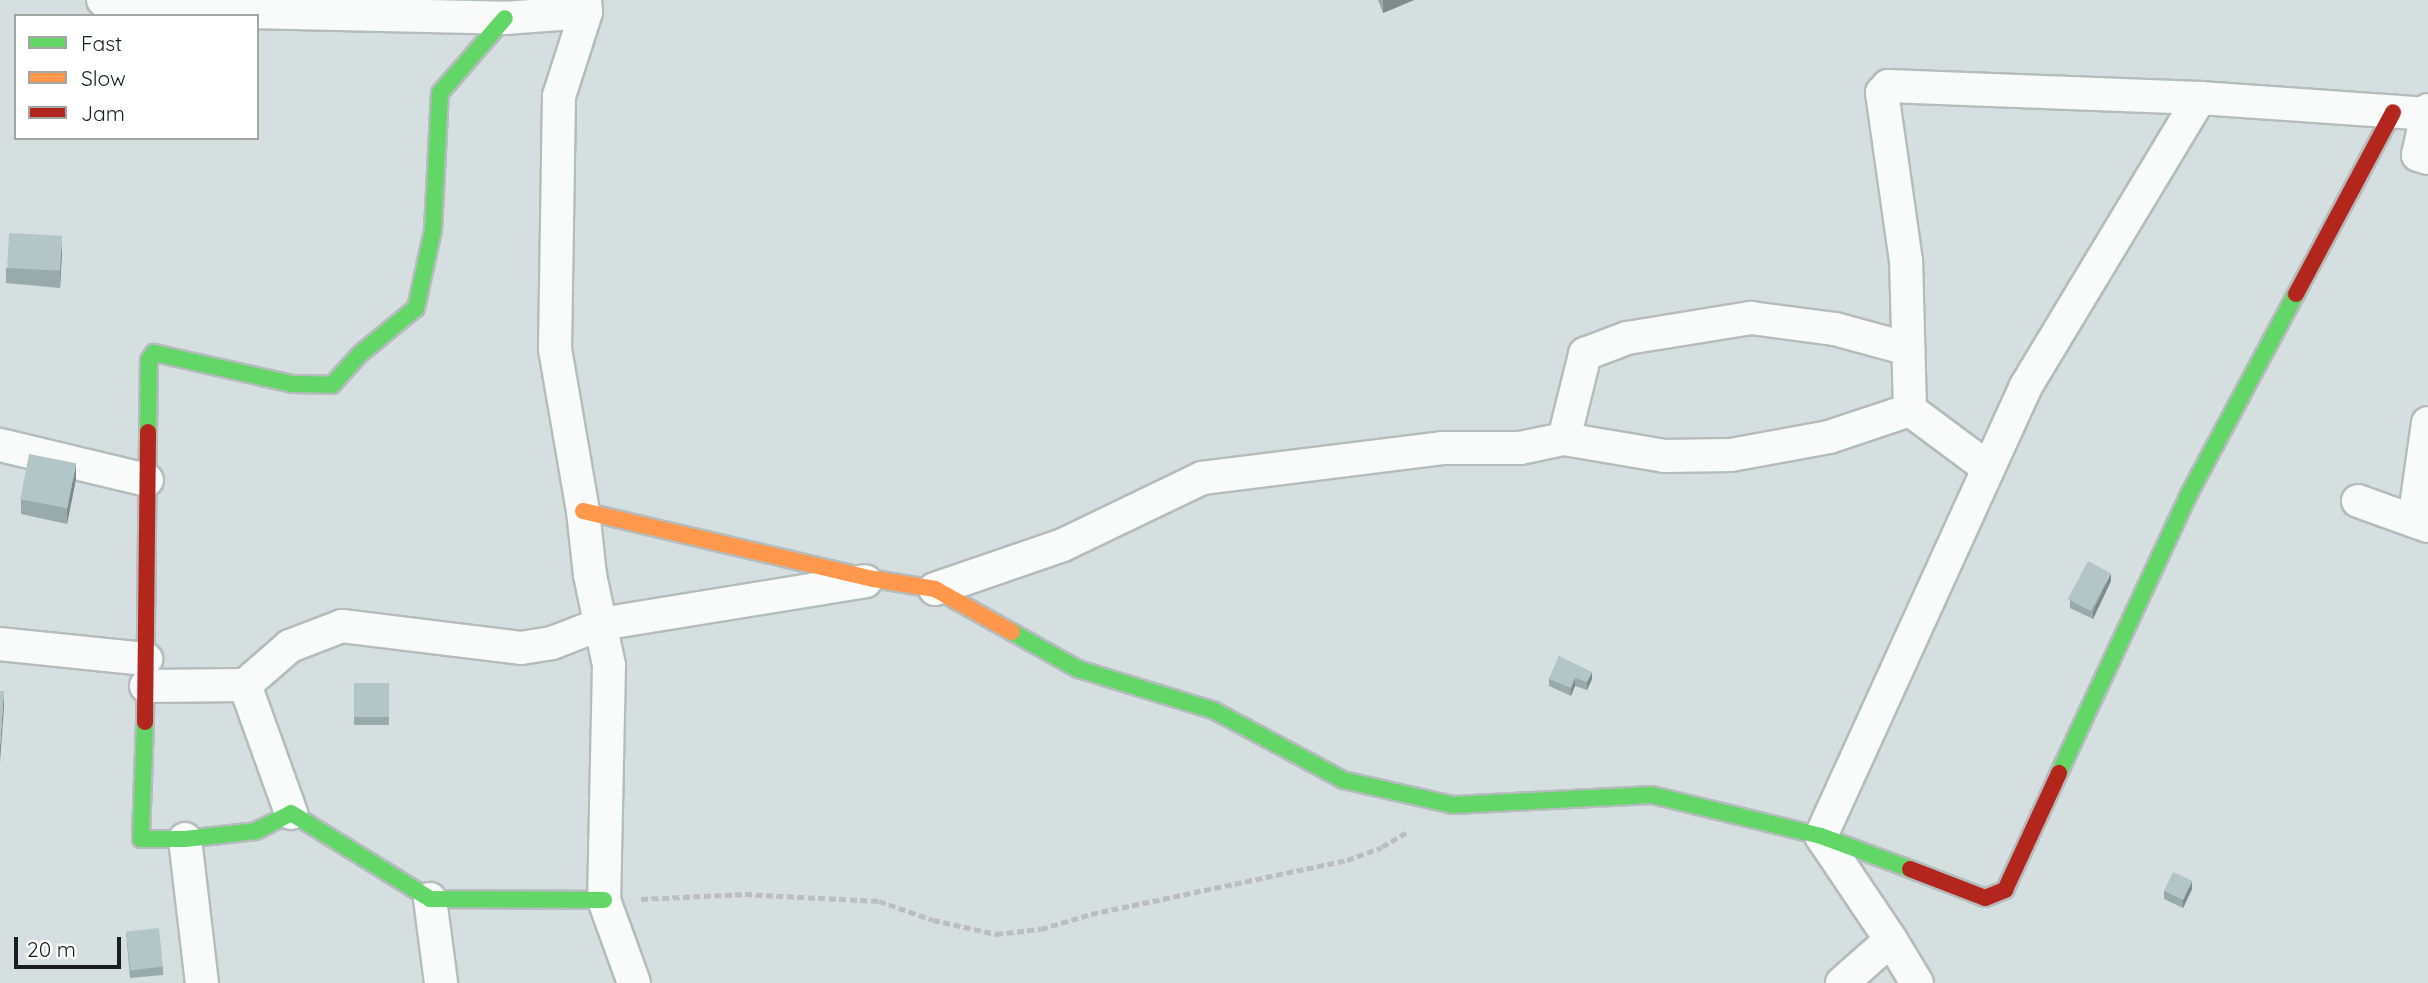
<!DOCTYPE html>
<html>
<head>
<meta charset="utf-8">
<style>
  body { margin:0 }
  #map { position:relative; width:2428px; height:983px; overflow:hidden; background:#d5dfe0; font-family:Quicksand,sans-serif }
  div>[style] { position:absolute }
  .path>* { height:4.5px; margin-top:-2.25px; transform-origin:0; background:repeating-linear-gradient(90deg,#bcbfbf 0 7px,transparent 0 10.5px) }
  .roads { filter:drop-shadow(2px 0 #b4bcbc) drop-shadow(-2px 0 #b4bcbc) drop-shadow(0 2px #b4bcbc) drop-shadow(0 -2px #b4bcbc) }
  .street>* { height:32px; margin:-16px; padding:0 16px; transform-origin:16px; border-radius:16px; background:#f9fafa }
  .fast>* { height:16px; margin:-8px; padding:0 8px; transform-origin:8px; border-radius:8px; background:#63d668 }
  .slow>* { height:16px; margin:-8px; padding:0 8px; transform-origin:8px; border-radius:8px; background:#ff974d }
  .jam>* { height:16px; margin:-8px; padding:0 8px; transform-origin:8px; border-radius:8px; background:#b3261e }
  .wall>* { inset:0; background:#99aaab; transform-origin:0 0 }
  .shaded-wall>* { inset:0; background:#7d8b8b }
  .building>* { inset:0; background:#b2c6c7; transform-origin:0 0 }
  span { translate:-50% -50%; white-space:nowrap; text-align:center; line-height:1.15; -webkit-text-stroke:5px #fff; paint-order:stroke }
  .legend { position:absolute; left:14px; top:14px; width:245px; height:126px; box-sizing:border-box; background:#fff; border:2px solid #a3a5a5; margin:0; padding:9px 12px; list-style:none; font-size:21px; color:#181e1f }
  .legend li { display:flex; align-items:center; gap:14px; height:35px }
  .legend b { width:35px; border:2px solid #a3a5a5 }
  .scale { position:absolute; left:14px; top:937px; width:107px; height:32px; box-sizing:border-box; border:4px solid #181e1f; border-top:0; padding-left:9px; font-size:21px; line-height:24px; white-space:nowrap; color:#181e1f; -webkit-text-stroke:5px #fff; paint-order:stroke }
</style>
</head>
<body>
<div id="map">
  <div class="path">
    <i style="left:641px;top:899px;width:104px;rotate:-2.8deg"></i>
    <i style="left:745px;top:894px;width:134px;rotate:3deg"></i>
    <i style="left:879px;top:901px;width:57px;rotate:19.4deg"></i>
    <i style="left:933px;top:920px;width:65px;rotate:12.5deg"></i>
    <i style="left:996px;top:934px;width:45px;rotate:-6.3deg"></i>
    <i style="left:1041px;top:929px;width:52px;rotate:-16.7deg"></i>
    <i style="left:1091px;top:914px;width:262px;rotate:-11.9deg"></i>
    <i style="left:1347px;top:860px;width:37px;rotate:-20deg"></i>
    <i style="left:1382px;top:847px;width:29px;rotate:-31deg"></i>
  </div>
  <div class="roads">
    <div class="street">
      <i style="left:103px;top:0;width:17px;rotate:33deg"></i>
      <i style="left:117px;top:9px;width:388px;rotate:1.3deg"></i>
      <i style="left:505px;top:18px;width:81px;rotate:-4.2deg"></i>
      <i style="left:585px;top:0;width:12px;rotate:85deg"></i>
      <i style="left:586px;top:12px;width:88px;rotate:107.8deg"></i>
      <i style="left:559px;top:96px;width:253px;rotate:90.9deg"></i>
      <i style="left:555px;top:349px;width:164px;rotate:80.2deg"></i>
      <i style="left:583px;top:511px;width:64px;rotate:83.8deg"></i>
      <i style="left:590px;top:575px;width:92px;rotate:78.1deg"></i>
      <i style="left:609px;top:665px;width:235px;rotate:91.2deg"></i>
      <i style="left:604px;top:900px;width:88px;rotate:70.1deg"></i>
      <i style="left:2428px;top:110px;width:46px;rotate:102.5deg"></i>
      <i style="left:2418px;top:155px;width:10px;rotate:17deg"></i>
      <i style="left:1910px;top:410px;width:149px;rotate:-91.5deg"></i>
      <i style="left:1906px;top:261px;width:170px;rotate:-98.1deg"></i>
      <i style="left:1882px;top:93px;width:9px;rotate:-49deg"></i>
      <i style="left:1888px;top:86px;width:312px;rotate:2.2deg"></i>
      <i style="left:2200px;top:98px;width:228px;rotate:4deg"></i>
      <i style="left:1910px;top:410px;width:97px;rotate:36.6deg"></i>
      <i style="left:1564px;top:439px;width:101px;rotate:9.6deg"></i>
      <i style="left:1664px;top:456px;width:67px;rotate:-0.9deg"></i>
      <i style="left:1731px;top:455px;width:100px;rotate:-10.4deg"></i>
      <i style="left:1829px;top:437px;width:85px;rotate:-18.4deg"></i>
      <i style="left:0;top:445px;width:151px;rotate:13.4deg"></i>
      <i style="left:2358px;top:501px;width:74px;rotate:19.7deg"></i>
      <i style="left:2414px;top:521px;width:99px;rotate:-81.9deg"></i>
      <i style="left:935px;top:589px;width:135px;rotate:-19deg"></i>
      <i style="left:1063px;top:545px;width:154px;rotate:-25.7deg"></i>
      <i style="left:1202px;top:478px;width:242px;rotate:-7.1deg"></i>
      <i style="left:1442px;top:448px;width:78px"></i>
      <i style="left:1520px;top:448px;width:45px;rotate:-11.6deg"></i>
      <i style="left:1564px;top:439px;width:88px;rotate:-76.1deg"></i>
      <i style="left:1585px;top:354px;width:45px;rotate:-20.9deg"></i>
      <i style="left:1627px;top:338px;width:126px;rotate:-9.2deg"></i>
      <i style="left:1751px;top:318px;width:85px;rotate:7.5deg"></i>
      <i style="left:1835px;top:329px;width:76px;rotate:15.3deg"></i>
      <i style="left:0;top:644px;width:147px;rotate:5.9deg"></i>
      <i style="left:245px;top:685px;width:136px;rotate:70.2deg"></i>
      <i style="left:146px;top:686px;width:99px;rotate:-0.6deg"></i>
      <i style="left:245px;top:685px;width:60px;rotate:-40.9deg"></i>
      <i style="left:290px;top:646px;width:56px;rotate:-21deg"></i>
      <i style="left:342px;top:626px;width:180px;rotate:7deg"></i>
      <i style="left:521px;top:648px;width:31px;rotate:-9deg"></i>
      <i style="left:552px;top:643px;width:53px;rotate:-21.2deg"></i>
      <i style="left:601px;top:624px;width:268px;rotate:-9.2deg"></i>
      <i style="left:185px;top:839px;width:145px;rotate:83.3deg"></i>
      <i style="left:430px;top:899px;width:85px;rotate:82.5deg"></i>
      <i style="left:1891px;top:940px;width:125px;rotate:-123.9deg"></i>
      <i style="left:1821px;top:836px;width:494px;rotate:-65.5deg"></i>
      <i style="left:2026px;top:386px;width:336px;rotate:-58.9deg"></i>
      <i style="left:1842px;top:983px;width:65px;rotate:-41.3deg"></i>
      <i style="left:1891px;top:940px;width:50px;rotate:58.8deg"></i>
    </div>
    <div class="fast">
      <i style="left:148px;top:432px;width:72px;rotate:-89.2deg"></i>
      <i style="left:149px;top:360px;width:9px;rotate:-54deg"></i>
      <i style="left:154px;top:353px;width:142px;rotate:12.6deg"></i>
      <i style="left:293px;top:384px;width:39px;rotate:1deg"></i>
      <i style="left:332px;top:385px;width:42px;rotate:-47.9deg"></i>
      <i style="left:360px;top:354px;width:72px;rotate:-39.4deg"></i>
      <i style="left:416px;top:308px;width:80px;rotate:-77.7deg"></i>
      <i style="left:433px;top:230px;width:137px;rotate:-87.1deg"></i>
      <i style="left:440px;top:93px;width:99px;rotate:-49.1deg"></i>
      <i style="left:1012px;top:632px;width:76px;rotate:29.3deg"></i>
      <i style="left:1078px;top:669px;width:143px;rotate:17deg"></i>
      <i style="left:1215px;top:711px;width:145px;rotate:28.3deg"></i>
      <i style="left:1343px;top:780px;width:113px;rotate:12.8deg"></i>
      <i style="left:1453px;top:805px;width:199px;rotate:-2.9deg"></i>
      <i style="left:1652px;top:795px;width:174px;rotate:13.6deg"></i>
      <i style="left:1821px;top:836px;width:95px;rotate:20.3deg"></i>
      <i style="left:145px;top:722px;width:117px;rotate:92deg"></i>
      <i style="left:141px;top:839px;width:44px"></i>
      <i style="left:185px;top:839px;width:71px;rotate:-6.4deg"></i>
      <i style="left:256px;top:831px;width:39px;rotate:-27deg"></i>
      <i style="left:291px;top:813px;width:163px;rotate:31.7deg"></i>
      <i style="left:430px;top:899px;width:174px;rotate:0.3deg"></i>
      <i style="left:2059px;top:773px;width:306px;rotate:-65deg"></i>
      <i style="left:2188px;top:496px;width:229px;rotate:-61.9deg"></i>
    </div>
    <div class="slow">
      <i style="left:583px;top:511px;width:299px;rotate:13.2deg"></i>
      <i style="left:874px;top:579px;width:62px;rotate:9.3deg"></i>
      <i style="left:935px;top:589px;width:88px;rotate:29.2deg"></i>
    </div>
    <div class="jam">
      <i style="left:2296px;top:294px;width:206px;rotate:-61.9deg"></i>
      <i style="left:145px;top:722px;width:290px;rotate:-89.4deg"></i>
      <i style="left:1910px;top:869px;width:80px;rotate:21.1deg"></i>
      <i style="left:1985px;top:898px;width:22px;rotate:-22deg"></i>
      <i style="left:2005px;top:890px;width:129px;rotate:-65.2deg"></i>
    </div>
  </div>
  <div class="wall">
    <i style="clip-path:polygon(1378px 0,1414px 0,1383px 13px)"></i>
    <i style="clip-path:polygon(62px 252px,60px 288px,6px 283px,6px 268px)"></i>
    <i style="clip-path:polygon(76px 479px,67px 524px,21px 514px,21px 499px)"></i>
    <i style="clip-path:polygon(2111px 581px,2093px 619px,2070px 608px,2070px 600px)"></i>
    <i style="clip-path:polygon(1559px 656px,1592px 679px,1587px 690px,1575px 686px,1571px 696px,1549px 686px,1549px 679px)"></i>
    <i style="left:354px;top:683px;width:35px;height:42px"></i>
    <i style="clip-path:polygon(2192px 889px,2183px 908px,2164px 899px,2164px 891px)"></i>
    <i style="clip-path:polygon(126px 932px,163px 967px,163px 975px,130px 978px)"></i>
  </div>
  <div class="shaded-wall">
    <i style="clip-path:polygon(1383px 0,1414px 0,1383px 13px)"></i>
    <i style="clip-path:polygon(62px 236px,62px 252px,60px 288px,60px 272px)"></i>
    <i style="clip-path:polygon(76px 463px,76px 479px,67px 524px,67px 509px)"></i>
    <i style="clip-path:polygon(2111px 573px,2111px 581px,2093px 619px,2093px 611px)"></i>
    <i style="clip-path:polygon(1592px 672px,1592px 679px,1587px 690px,1587px 682px)"></i>
    <i style="clip-path:polygon(1575px 678px,1575px 686px,1571px 696px,1571px 688px)"></i>
    <i style="clip-path:polygon(4px 691px,4px 707px,0 762px,0 747px)"></i>
    <i style="clip-path:polygon(2192px 881px,2192px 889px,2183px 908px,2183px 900px)"></i>
  </div>
  <div class="building">
    <i style="left:9px;top:233px;width:53px;height:35px;rotate:3deg"></i>
    <i style="left:29px;top:454px;width:48px;height:46px;rotate:11deg"></i>
    <i style="left:2088px;top:561px;width:26px;height:43px;rotate:28deg"></i>
    <i style="clip-path:polygon(1559px 656px,1592px 672px,1587px 682px,1575px 678px,1571px 688px,1549px 679px)"></i>
    <i style="left:354px;top:683px;width:35px;height:34px"></i>
    <i style="clip-path:polygon(0 691px,4px 691px,0 747px)"></i>
    <i style="left:2173px;top:872px;width:21px;height:21px;rotate:25deg"></i>
    <i style="left:159px;top:928px;width:39px;height:33px;rotate:84deg"></i>
  </div>
  <ul class="legend">
  <li><b style="height:9px;background:#63d668"></b>Fast</li>
  <li><b style="height:9px;background:#ff974d"></b>Slow</li>
  <li><b style="height:9px;background:#b3261e"></b>Jam</li>
  </ul>
  <div class="scale">20 m</div>
</div>
</body>
</html>
